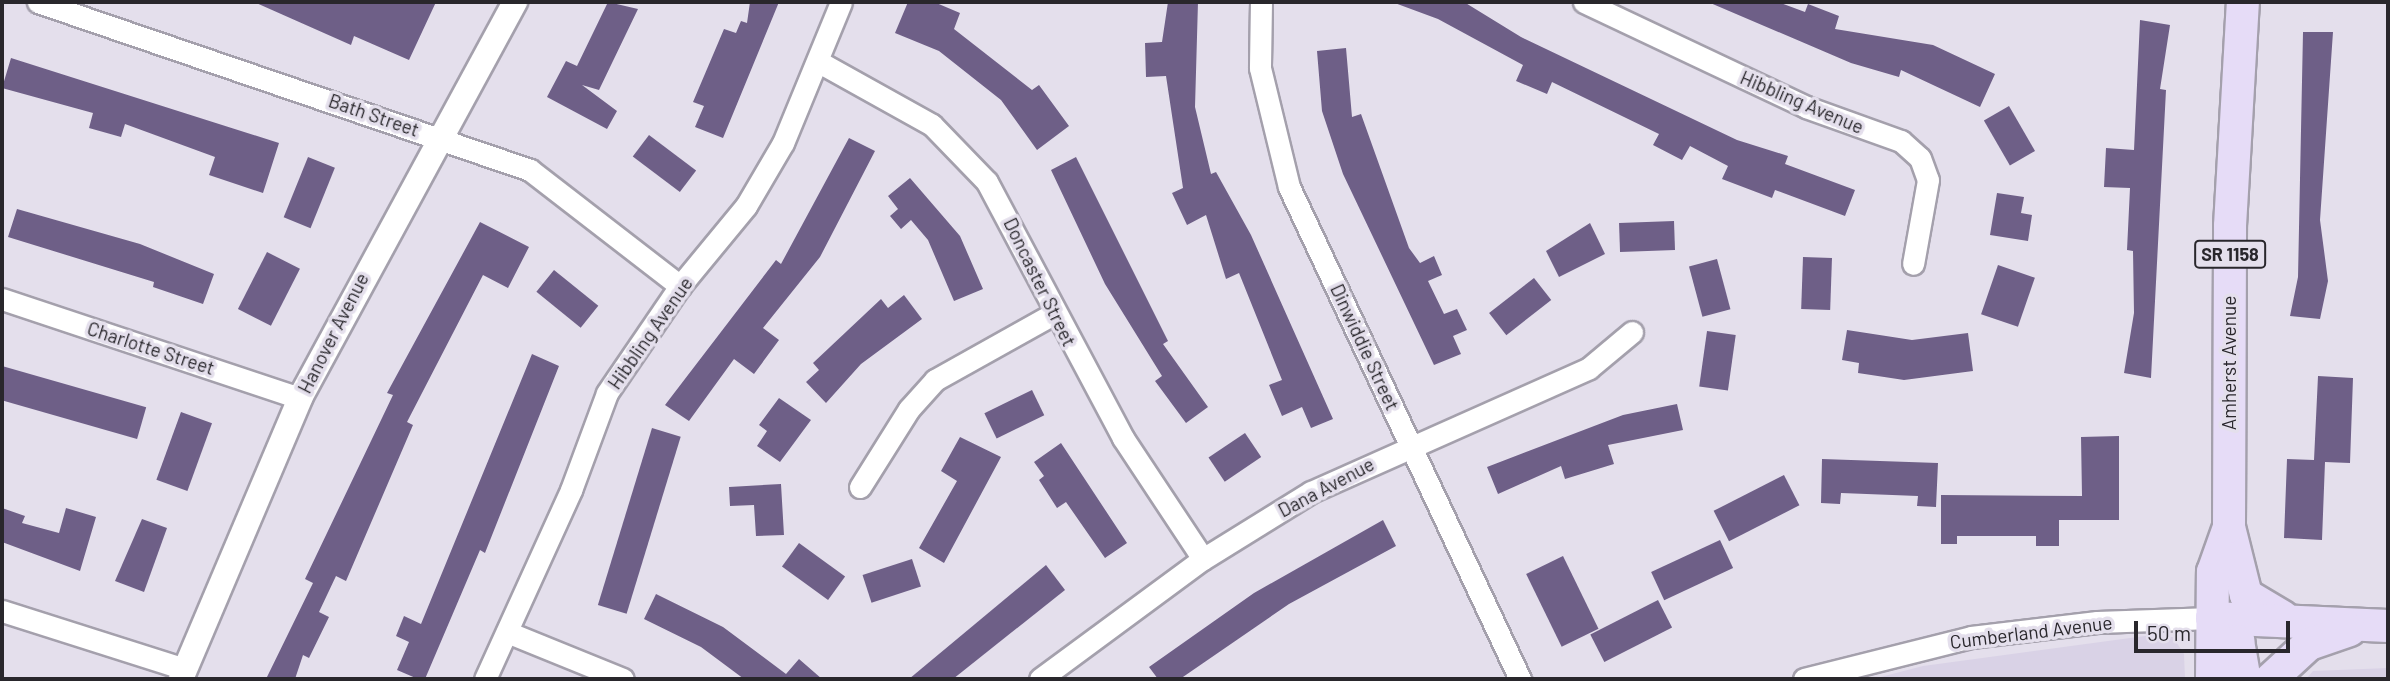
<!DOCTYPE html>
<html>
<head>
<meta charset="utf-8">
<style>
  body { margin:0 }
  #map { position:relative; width:2390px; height:681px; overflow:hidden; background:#e4dfec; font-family:Barlow,sans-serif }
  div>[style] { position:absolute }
  .built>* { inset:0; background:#d9d2e6 }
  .building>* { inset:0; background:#6e5f87; transform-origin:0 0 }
  .roads { filter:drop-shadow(2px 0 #a4a0ac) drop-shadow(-2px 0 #a4a0ac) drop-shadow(0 2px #a4a0ac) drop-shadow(0 -2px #a4a0ac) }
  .minor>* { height:21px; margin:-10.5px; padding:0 10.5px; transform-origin:10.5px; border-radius:10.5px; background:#fff }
  .tertiary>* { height:24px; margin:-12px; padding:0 12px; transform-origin:12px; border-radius:12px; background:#fff }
  .primary>* { height:32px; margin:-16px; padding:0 16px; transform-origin:16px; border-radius:16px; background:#e6dcf7 }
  span { translate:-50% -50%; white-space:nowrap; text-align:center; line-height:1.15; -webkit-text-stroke:7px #e4dfec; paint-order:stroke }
  .shield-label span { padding:2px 5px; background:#e4dfec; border:2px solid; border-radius:5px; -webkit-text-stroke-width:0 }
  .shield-label { font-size:18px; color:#29272c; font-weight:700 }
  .street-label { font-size:19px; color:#29272c }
  .frame { position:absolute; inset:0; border:4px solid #29272c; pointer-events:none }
  .scale { position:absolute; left:2134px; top:621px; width:156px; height:32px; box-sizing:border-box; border:4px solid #29272c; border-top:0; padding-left:9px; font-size:21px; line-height:24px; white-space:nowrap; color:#29272c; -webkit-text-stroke:5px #e4dfec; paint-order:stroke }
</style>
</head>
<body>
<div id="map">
  <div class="built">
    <i style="clip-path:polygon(2145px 636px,2173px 637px,2184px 654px,2185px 679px,1873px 679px,1923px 666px)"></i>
    <i style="clip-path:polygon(2388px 668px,2388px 679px,2306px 679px,2313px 671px)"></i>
  </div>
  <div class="building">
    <i style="clip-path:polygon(254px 2px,436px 2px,409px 60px,354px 36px,351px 45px)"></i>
    <i style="clip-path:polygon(608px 2px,638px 9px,599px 90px,582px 85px,617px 111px,607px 129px,547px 97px,566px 61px,577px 66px)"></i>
    <i style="clip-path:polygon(750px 2px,779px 2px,723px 138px,695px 127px,704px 106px,693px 102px,724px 29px,736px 33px,741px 21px,747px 23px)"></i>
    <i style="clip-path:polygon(908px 2px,934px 2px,960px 13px,954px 29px,1032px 90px,1039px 85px,1069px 126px,1037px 150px,1001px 100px,939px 51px,895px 33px)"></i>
    <i style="clip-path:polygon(1168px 2px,1198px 2px,1195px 107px,1211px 174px,1216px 172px,1251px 235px,1333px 419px,1311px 428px,1302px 407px,1282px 416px,1269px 385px,1282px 380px,1239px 273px,1226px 279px,1206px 215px,1187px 225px,1172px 193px,1183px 188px,1166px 76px,1146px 77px,1145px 43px,1162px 42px)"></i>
    <i style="clip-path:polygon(1392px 2px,1464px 2px,1521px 37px,1737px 140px,1788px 156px,1785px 164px,1855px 190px,1845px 216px,1775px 190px,1772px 198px,1722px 179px,1728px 166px,1690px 146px,1682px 160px,1653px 145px,1659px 134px,1552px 82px,1547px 94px,1516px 81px,1523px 65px,1438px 19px)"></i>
    <i style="clip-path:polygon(1708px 2px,1778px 2px,1805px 12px,1808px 4px,1839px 16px,1835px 29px,1933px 45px,1995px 74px,1980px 107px,1901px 70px,1899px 77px,1851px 63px)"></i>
    <i style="clip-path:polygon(2140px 20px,2170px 25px,2160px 89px,2166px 90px,2151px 378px,2124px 373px,2134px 313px,2133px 251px,2127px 250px,2130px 188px,2104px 187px,2106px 148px,2134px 150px)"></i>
    <i style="clip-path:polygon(2303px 32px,2333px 32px,2320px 220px,2328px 281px,2320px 319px,2290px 316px,2298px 277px)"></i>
    <i style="clip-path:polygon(1346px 48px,1352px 117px,1361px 114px,1409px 248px,1420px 263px,1434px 256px,1442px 275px,1428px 281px,1444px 314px,1457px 309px,1467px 330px,1453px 336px,1461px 354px,1434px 365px,1343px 174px,1322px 111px,1317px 51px)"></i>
    <i style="clip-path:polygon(11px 58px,279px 143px,263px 193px,209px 175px,215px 157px,125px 124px,121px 137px,89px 128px,93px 113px,2px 88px)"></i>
    <i style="left:2009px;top:106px;width:52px;height:29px;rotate:60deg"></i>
    <i style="left:649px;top:135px;width:59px;height:27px;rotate:37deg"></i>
    <i style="clip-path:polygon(849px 138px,875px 151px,820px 257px,763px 328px,779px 340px,754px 374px,734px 359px,689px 421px,665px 405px,776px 260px,781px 264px)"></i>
    <i style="left:308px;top:157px;width:29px;height:65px;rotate:22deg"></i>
    <i style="clip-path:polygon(1076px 157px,1168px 341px,1163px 344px,1208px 407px,1186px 423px,1155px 381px,1162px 376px,1105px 284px,1051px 170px)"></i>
    <i style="clip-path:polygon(910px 178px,960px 236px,983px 289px,954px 301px,928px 240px,911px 220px,901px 229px,890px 216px,898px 209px,888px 196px)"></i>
    <i style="clip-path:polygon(1997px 193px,2024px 197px,2021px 213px,2032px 215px,2028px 241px,1990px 235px)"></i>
    <i style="clip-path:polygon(17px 209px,140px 244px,214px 274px,203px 304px,153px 287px,154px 282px,8px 237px)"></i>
    <i style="left:1674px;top:221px;width:29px;height:55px;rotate:88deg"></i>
    <i style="clip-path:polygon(480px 222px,529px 247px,508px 288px,483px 275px,407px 422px,413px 425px,346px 581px,336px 576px,319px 612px,329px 617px,309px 658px,303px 655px,295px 679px,266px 679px,313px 583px,305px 579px,393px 395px,387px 393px)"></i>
    <i style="clip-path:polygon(1590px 223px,1605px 254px,1559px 277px,1546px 251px)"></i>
    <i style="left:267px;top:252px;width:37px;height:64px;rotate:27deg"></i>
    <i style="left:1803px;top:257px;width:29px;height:52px;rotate:2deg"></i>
    <i style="left:1717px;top:259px;width:52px;height:29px;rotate:75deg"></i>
    <i style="left:1998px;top:265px;width:39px;height:52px;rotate:19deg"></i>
    <i style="left:554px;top:270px;width:57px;height:28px;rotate:39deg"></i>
    <i style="left:1534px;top:278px;width:28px;height:57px;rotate:52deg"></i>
    <i style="clip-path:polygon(904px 295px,922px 319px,861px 364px,826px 403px,806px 382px,819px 370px,813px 363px,881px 299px,888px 308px)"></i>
    <i style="clip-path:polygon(1847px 330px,1912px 340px,1968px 333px,1973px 371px,1904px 380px,1858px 373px,1859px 363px,1842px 360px)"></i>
    <i style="left:1707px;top:331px;width:29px;height:56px;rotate:8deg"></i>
    <i style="clip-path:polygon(532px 354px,559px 366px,485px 553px,480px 550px,425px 679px,418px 679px,397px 670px,409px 642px,396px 636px,404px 616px,421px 624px)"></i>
    <i style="left:2px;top:366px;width:150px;height:33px;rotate:16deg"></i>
    <i style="clip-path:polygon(2318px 376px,2353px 378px,2350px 463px,2325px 462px,2322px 540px,2284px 538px,2287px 459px,2314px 460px)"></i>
    <i style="left:1032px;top:390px;width:28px;height:53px;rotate:64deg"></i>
    <i style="clip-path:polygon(779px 398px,811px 420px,780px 462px,757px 446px,767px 431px,759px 425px)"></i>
    <i style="clip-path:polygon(1677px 404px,1683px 430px,1608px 445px,1614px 464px,1565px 479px,1561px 466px,1498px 494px,1487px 467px,1623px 415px)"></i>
    <i style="left:181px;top:412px;width:33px;height:72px;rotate:20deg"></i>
    <i style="left:652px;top:428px;width:30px;height:185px;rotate:17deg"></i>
    <i style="left:1245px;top:433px;width:29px;height:44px;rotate:56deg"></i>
    <i style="clip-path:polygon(2119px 436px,2119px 520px,2059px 520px,2059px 546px,2036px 546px,2036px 536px,1957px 536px,1957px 544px,1941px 544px,1941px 495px,2082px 496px,2081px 437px)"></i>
    <i style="clip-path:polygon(960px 437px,1001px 457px,944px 563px,919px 548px,957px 481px,941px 471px)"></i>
    <i style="clip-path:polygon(1061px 443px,1127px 543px,1105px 558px,1066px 502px,1057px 508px,1039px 480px,1044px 476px,1034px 462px)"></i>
    <i style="clip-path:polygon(1822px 459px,1938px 463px,1936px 507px,1917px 506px,1918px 496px,1841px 493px,1840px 504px,1821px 503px)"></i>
    <i style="left:1784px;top:475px;width:34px;height:79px;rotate:63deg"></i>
    <i style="clip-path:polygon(781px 484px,784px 535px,756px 536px,754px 505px,730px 506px,729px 487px)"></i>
    <i style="clip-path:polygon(2px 508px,25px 516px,22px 523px,59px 533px,66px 508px,96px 517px,80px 571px,2px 542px)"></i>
    <i style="clip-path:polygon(142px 519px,167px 528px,144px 592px,115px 581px)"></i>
    <i style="clip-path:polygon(1383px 520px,1396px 546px,1289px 604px,1180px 679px,1158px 679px,1149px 667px,1254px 593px)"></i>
    <i style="left:1720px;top:540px;width:31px;height:76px;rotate:65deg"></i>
    <i style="left:799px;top:543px;width:57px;height:29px;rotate:36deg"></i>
    <i style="left:1563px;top:556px;width:81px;height:41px;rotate:64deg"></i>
    <i style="left:912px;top:559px;width:29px;height:52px;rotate:72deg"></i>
    <i style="clip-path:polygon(1046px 565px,1065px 590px,953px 679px,909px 679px)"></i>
    <i style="clip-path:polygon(656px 594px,723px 627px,786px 674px,799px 659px,822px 679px,744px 679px,701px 647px,644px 619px)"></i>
    <i style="left:1658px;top:600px;width:31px;height:76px;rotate:63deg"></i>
  </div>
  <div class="roads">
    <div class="minor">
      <i style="left:38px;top:2px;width:520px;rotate:18.85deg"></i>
      <i style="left:530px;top:170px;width:190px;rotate:37.7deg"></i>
      <i style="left:1261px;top:2px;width:66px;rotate:90.9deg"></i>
      <i style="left:1260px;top:68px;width:122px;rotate:76.3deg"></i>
      <i style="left:1289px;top:187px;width:544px;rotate:64.85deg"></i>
      <i style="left:1584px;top:2px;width:246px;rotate:25.3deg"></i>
      <i style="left:1806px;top:107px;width:101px;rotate:19.7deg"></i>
      <i style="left:1901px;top:141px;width:25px;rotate:42deg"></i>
      <i style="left:1920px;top:158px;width:23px;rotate:70deg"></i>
      <i style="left:1928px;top:180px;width:85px;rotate:100.1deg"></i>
      <i style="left:819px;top:62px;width:129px;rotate:29.1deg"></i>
      <i style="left:932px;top:125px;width:79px;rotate:46deg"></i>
      <i style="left:987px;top:182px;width:290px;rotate:62deg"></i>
      <i style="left:1123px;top:438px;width:145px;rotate:56.5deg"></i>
      <i style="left:2px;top:299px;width:314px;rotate:18.4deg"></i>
      <i style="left:860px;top:487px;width:92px;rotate:-57.9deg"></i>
      <i style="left:909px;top:409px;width:39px;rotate:-48deg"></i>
      <i style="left:935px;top:380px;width:135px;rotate:-29.2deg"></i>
      <i style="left:2px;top:611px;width:192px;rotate:17.6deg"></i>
      <i style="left:507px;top:632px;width:125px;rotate:22.1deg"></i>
      <i style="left:485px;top:679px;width:208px;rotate:-65.5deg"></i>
      <i style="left:571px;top:490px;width:103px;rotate:-69.6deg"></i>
      <i style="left:607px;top:393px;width:130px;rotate:-55.7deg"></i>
      <i style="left:680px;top:286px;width:104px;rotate:-50.5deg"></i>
      <i style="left:746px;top:206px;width:73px;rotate:-59.6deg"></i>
      <i style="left:783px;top:143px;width:152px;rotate:-67.6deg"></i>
      <i style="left:1040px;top:679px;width:202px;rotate:-36.4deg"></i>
      <i style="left:1203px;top:559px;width:127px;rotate:-31.8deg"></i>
      <i style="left:1311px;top:492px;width:304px;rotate:-24deg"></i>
      <i style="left:1589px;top:368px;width:56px;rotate:-39.9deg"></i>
      <i style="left:1804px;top:679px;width:172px;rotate:-14.1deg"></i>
      <i style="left:1971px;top:637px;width:127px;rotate:-6.8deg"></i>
      <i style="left:2097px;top:622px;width:115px;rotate:-2deg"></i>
    </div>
    <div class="tertiary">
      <i style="left:181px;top:679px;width:305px;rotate:-67deg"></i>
      <i style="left:300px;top:398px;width:451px;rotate:-61.5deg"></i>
    </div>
    <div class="primary">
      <i style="left:2229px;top:527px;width:70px;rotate:76deg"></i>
      <i style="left:2246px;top:595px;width:43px;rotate:30.7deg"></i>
      <i style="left:2212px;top:618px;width:176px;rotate:2.6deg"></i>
      <i style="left:2212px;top:618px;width:35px;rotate:41deg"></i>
      <i style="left:2238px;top:641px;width:39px;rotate:80deg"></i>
      <i style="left:2212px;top:679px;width:107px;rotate:-89.5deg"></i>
      <i style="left:2213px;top:572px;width:48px;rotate:-70.4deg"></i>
      <i style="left:2229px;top:527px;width:301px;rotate:-89.8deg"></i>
      <i style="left:2230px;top:226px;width:224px;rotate:-86.7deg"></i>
      <i style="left:2271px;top:679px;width:52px;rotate:-42.6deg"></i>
      <i style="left:2309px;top:644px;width:43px;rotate:-18.9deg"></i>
    </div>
  </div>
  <div class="shield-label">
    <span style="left:2230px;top:254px">SR 1158</span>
  </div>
  <div class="street-label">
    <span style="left:1802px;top:102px;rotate:23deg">Hibbling Avenue</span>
    <span style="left:374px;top:115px;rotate:19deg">Bath Street</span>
    <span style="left:1040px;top:282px;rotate:64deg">Doncaster Street</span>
    <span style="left:333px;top:333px;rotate:-63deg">Hanover Avenue</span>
    <span style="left:650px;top:333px;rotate:-55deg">Hibbling Avenue</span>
    <span style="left:1365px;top:347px;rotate:65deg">Dinwiddie Street</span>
    <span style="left:151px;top:348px;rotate:18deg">Charlotte Street</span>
    <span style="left:2229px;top:363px;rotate:-90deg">Amherst Avenue</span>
    <span style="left:1326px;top:487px;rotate:-28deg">Dana Avenue</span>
    <span style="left:2031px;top:632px;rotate:-7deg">Cumberland Avenue</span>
  </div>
  <div class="frame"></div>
  <div class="scale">50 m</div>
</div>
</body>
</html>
